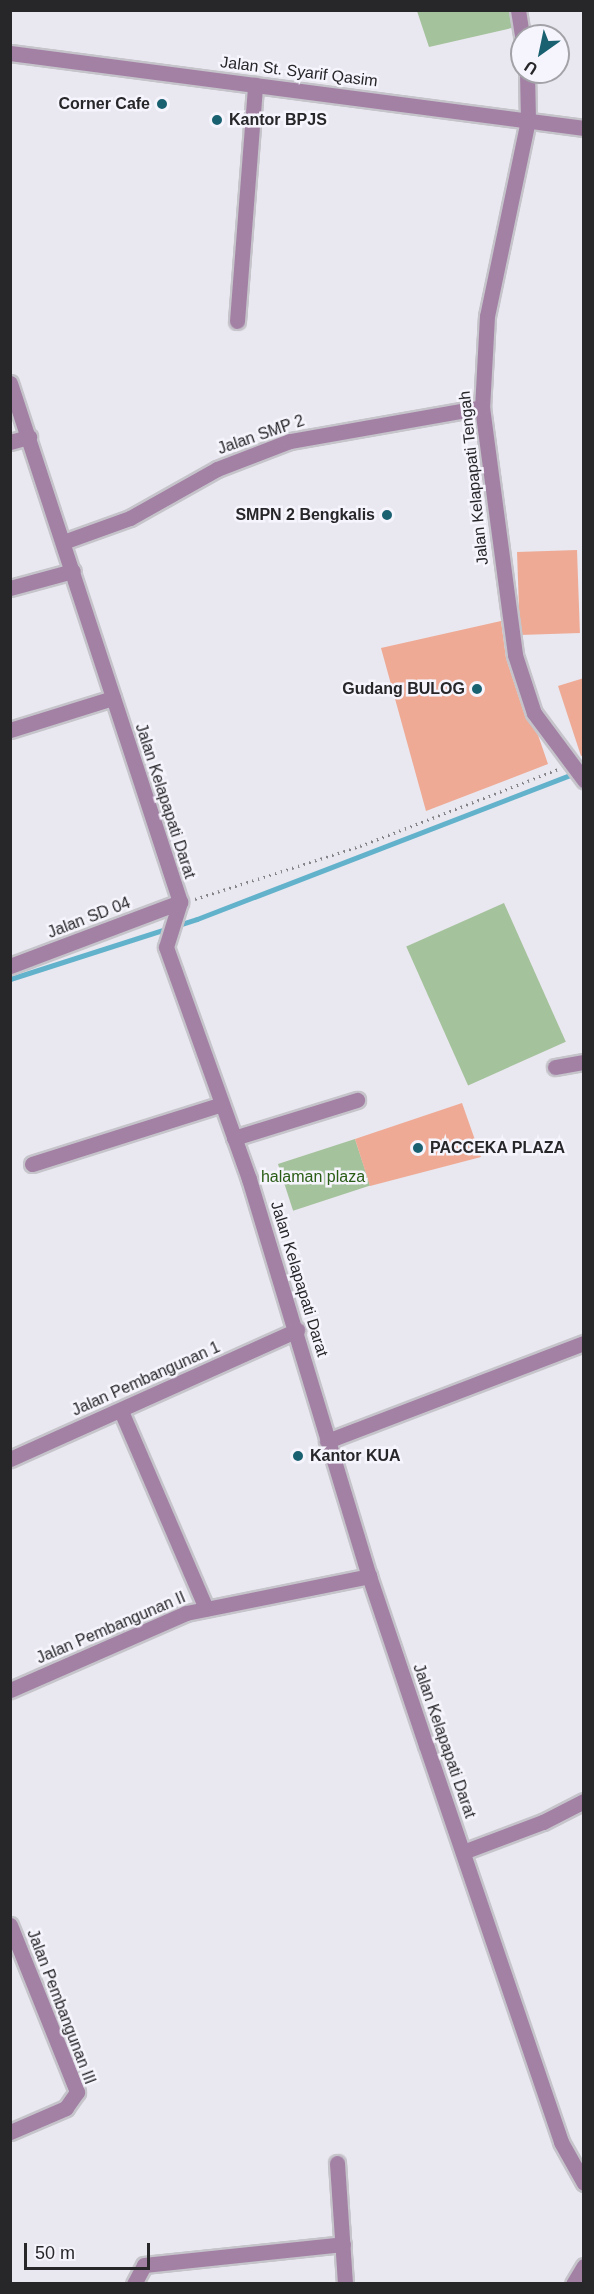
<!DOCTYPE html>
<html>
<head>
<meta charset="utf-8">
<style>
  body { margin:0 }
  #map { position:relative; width:594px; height:2294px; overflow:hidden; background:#e9e7ef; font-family:Helvetica,sans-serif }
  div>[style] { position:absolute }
  .green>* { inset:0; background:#a4c29b; transform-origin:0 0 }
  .stream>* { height:5px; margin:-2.5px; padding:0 2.5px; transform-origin:2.5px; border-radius:2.5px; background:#62b2cb }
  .building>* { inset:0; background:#eeaa94; transform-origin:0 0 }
  .path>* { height:3px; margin-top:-1.5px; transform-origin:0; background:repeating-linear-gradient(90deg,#86858a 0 1.5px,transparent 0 6px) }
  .roads { filter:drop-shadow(2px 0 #c6c4cb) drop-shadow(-2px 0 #c6c4cb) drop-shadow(0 2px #c6c4cb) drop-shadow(0 -2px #c6c4cb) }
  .minor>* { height:15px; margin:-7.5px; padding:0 7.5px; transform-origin:7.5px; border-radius:7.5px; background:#a381a5 }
  .dots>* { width:16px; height:16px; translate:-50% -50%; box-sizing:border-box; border:3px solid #f6f4fc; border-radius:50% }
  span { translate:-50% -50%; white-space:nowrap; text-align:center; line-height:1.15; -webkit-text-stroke:5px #f6f4fc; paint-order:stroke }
  .street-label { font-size:16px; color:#272629 }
  .poi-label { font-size:16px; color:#272629; font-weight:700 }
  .right { translate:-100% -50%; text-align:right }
  .left { translate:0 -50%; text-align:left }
  .park-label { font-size:16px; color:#295c14 }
  .frame { position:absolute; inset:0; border:12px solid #272629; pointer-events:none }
  .north { position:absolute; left:510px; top:24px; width:60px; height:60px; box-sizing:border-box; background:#f6f4fc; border:2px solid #a3a2a8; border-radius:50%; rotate:213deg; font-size:16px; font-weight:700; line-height:24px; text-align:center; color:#272629 }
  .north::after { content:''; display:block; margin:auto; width:21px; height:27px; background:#196171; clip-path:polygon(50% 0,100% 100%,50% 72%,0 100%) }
  .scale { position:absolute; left:24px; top:2243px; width:126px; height:27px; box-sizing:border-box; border:3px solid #272629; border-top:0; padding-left:8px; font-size:18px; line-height:21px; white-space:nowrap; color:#272629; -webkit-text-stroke:4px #f6f4fc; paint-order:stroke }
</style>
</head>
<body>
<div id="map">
  <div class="green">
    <i style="clip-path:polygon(417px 11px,511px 11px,516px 27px,429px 47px)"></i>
    <i style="left:504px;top:903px;width:152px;height:107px;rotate:66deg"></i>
    <i style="left:355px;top:1139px;width:49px;height:81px;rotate:72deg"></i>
  </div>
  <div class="stream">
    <i style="left:10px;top:979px;width:196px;rotate:-17.8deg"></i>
    <i style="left:197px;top:919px;width:405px;rotate:-21.1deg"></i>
  </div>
  <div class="building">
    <i style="left:577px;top:550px;width:83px;height:60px;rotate:88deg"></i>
    <i style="clip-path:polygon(501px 621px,506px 658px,525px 716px,538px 735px,548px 764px,426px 811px,381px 648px)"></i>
    <i style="clip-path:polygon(584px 678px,584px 755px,581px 756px,558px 686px)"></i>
    <i style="clip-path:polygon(462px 1103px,481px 1157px,370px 1186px,355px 1139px)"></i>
  </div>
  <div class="path">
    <i style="left:195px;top:899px;width:173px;rotate:-17.8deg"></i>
    <i style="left:360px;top:846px;width:213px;rotate:-21.2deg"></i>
  </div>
  <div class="roads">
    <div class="minor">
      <i style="left:518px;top:10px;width:26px;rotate:81deg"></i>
      <i style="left:10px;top:53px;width:579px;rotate:7.44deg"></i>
      <i style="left:527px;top:72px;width:48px;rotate:88.8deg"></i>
      <i style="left:528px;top:120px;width:200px;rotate:101.8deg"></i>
      <i style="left:487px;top:316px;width:91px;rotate:93.1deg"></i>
      <i style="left:482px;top:407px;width:250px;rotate:82.4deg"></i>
      <i style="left:515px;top:655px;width:61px;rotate:71.9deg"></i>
      <i style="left:534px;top:713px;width:84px;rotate:53.3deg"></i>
      <i style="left:237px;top:321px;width:237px;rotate:-85.6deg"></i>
      <i style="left:10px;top:383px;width:546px;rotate:71.86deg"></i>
      <i style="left:180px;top:902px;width:47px;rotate:107.3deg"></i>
      <i style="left:166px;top:947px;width:246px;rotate:70.3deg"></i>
      <i style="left:249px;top:1179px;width:415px;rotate:73.2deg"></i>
      <i style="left:369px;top:1576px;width:178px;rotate:71.4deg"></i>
      <i style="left:426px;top:1745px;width:419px;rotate:71.2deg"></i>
      <i style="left:561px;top:2142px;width:47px;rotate:60.7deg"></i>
      <i style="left:10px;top:442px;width:20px;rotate:-15deg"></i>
      <i style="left:66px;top:541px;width:68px;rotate:-19.8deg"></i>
      <i style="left:130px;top:518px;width:100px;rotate:-29.4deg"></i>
      <i style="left:217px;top:469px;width:78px;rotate:-21deg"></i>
      <i style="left:290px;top:441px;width:195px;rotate:-10deg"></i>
      <i style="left:10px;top:588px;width:65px;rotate:-15.1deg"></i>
      <i style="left:10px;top:730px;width:108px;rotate:-17.3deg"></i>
      <i style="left:10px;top:966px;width:182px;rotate:-20.6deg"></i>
      <i style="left:555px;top:1067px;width:29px;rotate:-10deg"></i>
      <i style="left:234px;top:1138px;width:129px;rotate:-17.2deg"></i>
      <i style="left:32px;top:1164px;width:199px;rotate:-17.5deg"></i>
      <i style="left:121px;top:1411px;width:215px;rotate:66.7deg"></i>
      <i style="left:327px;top:1441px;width:275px;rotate:-20.9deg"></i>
      <i style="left:10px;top:1459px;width:315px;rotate:-24.2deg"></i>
      <i style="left:10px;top:1690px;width:192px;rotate:-23.6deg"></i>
      <i style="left:186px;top:1613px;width:187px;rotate:-11.4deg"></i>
      <i style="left:463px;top:1852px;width:85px;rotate:-20.6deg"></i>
      <i style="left:543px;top:1822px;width:46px;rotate:-27.1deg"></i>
      <i style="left:10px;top:1925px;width:180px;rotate:68.1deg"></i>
      <i style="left:77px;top:2092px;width:19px;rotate:125deg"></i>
      <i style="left:66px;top:2108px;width:61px;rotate:156.8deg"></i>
      <i style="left:337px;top:2163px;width:121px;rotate:86.2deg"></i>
      <i style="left:134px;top:2284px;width:21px;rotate:-62deg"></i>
      <i style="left:144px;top:2265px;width:200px;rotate:-6deg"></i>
      <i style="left:573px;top:2284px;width:21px;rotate:-59deg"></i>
    </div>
  </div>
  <div class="dots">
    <i style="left:162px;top:104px;background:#196171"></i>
    <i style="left:217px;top:120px;background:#196171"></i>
    <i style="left:387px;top:515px;background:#196171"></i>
    <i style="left:477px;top:689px;background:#196171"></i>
    <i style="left:418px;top:1148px;background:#196171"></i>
    <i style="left:298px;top:1456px;background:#196171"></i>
  </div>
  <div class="street-label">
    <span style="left:299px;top:72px;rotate:7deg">Jalan St. Syarif Qasim</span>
    <span style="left:261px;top:435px;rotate:-19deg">Jalan SMP 2</span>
    <span style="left:474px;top:478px;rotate:-96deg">Jalan Kelapapati Tengah</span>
    <span style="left:165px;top:801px;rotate:72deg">Jalan Kelapapati Darat</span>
    <span style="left:89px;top:918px;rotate:-21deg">Jalan SD 04</span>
    <span style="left:299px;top:1279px;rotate:73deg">Jalan Kelapapati Darat</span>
    <span style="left:146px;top:1379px;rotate:-24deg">Jalan Pembangunan 1</span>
    <span style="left:111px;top:1628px;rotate:-23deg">Jalan Pembangunan II</span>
    <span style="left:444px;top:1741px;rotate:71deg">Jalan Kelapapati Darat</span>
    <span style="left:61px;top:2007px;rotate:69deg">Jalan Pembangunan III</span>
  </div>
  <div class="poi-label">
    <span class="right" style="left:150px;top:104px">Corner Cafe</span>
    <span class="left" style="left:229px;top:120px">Kantor BPJS</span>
    <span class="right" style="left:375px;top:515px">SMPN 2 Bengkalis</span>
    <span class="right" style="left:465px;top:689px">Gudang BULOG</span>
    <span class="left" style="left:430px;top:1148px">PACCEKA PLAZA</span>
    <span class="left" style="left:310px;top:1456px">Kantor KUA</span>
  </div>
  <div class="park-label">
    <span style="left:313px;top:1177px">halaman plaza</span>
  </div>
  <div class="frame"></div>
  <div class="north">U</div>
  <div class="scale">50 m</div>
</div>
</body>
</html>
